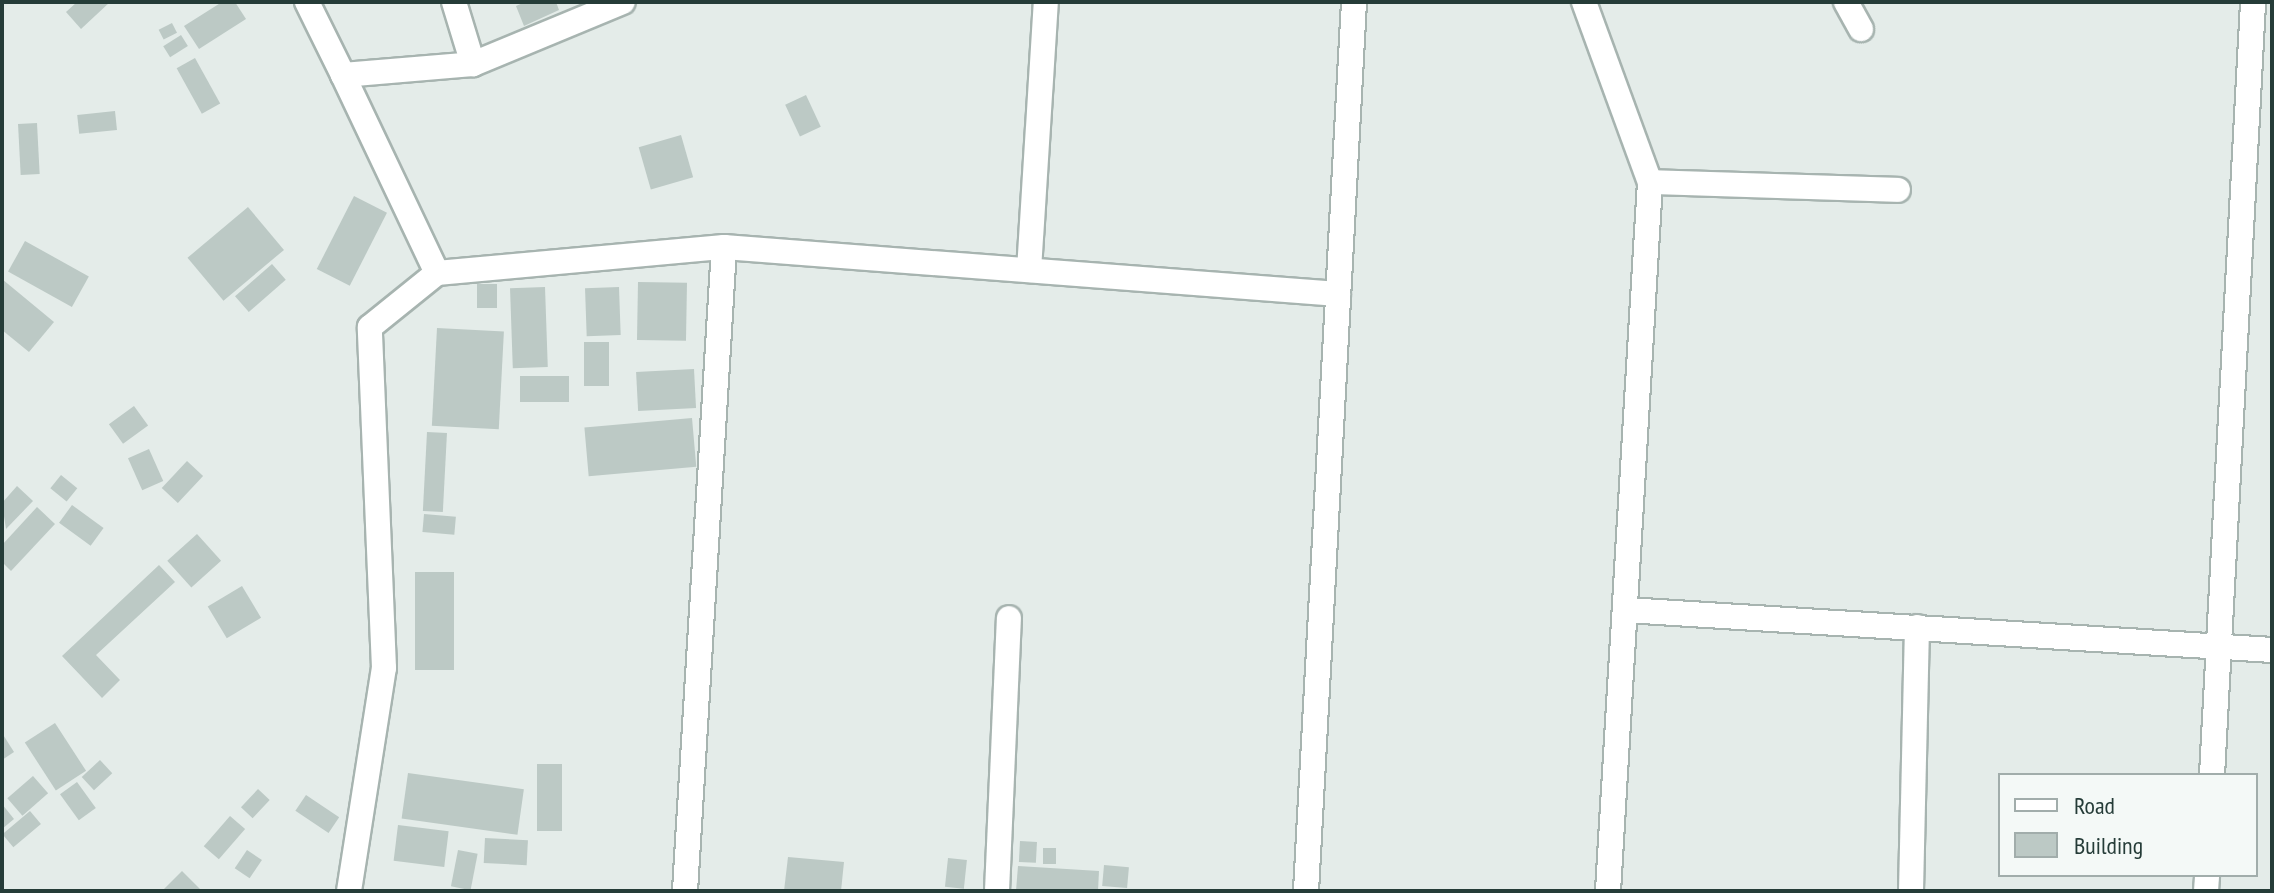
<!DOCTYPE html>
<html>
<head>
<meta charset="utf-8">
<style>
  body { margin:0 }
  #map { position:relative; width:2274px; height:893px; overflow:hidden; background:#e4ece9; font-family:"PT Sans Narrow",sans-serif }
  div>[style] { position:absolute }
  .building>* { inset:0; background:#bcc9c5; transform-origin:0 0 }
  .roads { filter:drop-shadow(2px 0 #a7b4b0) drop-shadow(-2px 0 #a7b4b0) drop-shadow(0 2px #a7b4b0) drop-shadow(0 -2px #a7b4b0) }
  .minor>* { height:24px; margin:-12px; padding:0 12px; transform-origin:12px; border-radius:12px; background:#fff }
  span { translate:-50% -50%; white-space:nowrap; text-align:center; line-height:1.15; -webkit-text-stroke:6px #f4f9f7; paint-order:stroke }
  .frame { position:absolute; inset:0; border:4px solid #253c38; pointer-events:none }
  .legend { position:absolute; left:1998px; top:773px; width:260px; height:104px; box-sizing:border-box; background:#f4f9f7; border:2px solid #a1adab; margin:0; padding:10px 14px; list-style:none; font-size:24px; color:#253c38 }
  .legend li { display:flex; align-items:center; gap:16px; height:40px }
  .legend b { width:40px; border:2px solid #a1adab }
</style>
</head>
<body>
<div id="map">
  <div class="building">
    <i style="clip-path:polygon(77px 2px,110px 2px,81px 29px,66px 12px)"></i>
    <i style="clip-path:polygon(222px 2px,235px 2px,246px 19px,199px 49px,184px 26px)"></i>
    <i style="clip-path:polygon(525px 2px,556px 2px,559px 10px,524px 26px,516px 6px)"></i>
    <i style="left:172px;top:23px;width:11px;height:15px;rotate:63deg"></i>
    <i style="left:181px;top:35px;width:13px;height:21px;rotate:58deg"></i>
    <i style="left:195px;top:58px;width:52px;height:21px;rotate:61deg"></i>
    <i style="left:806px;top:95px;width:35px;height:23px;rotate:65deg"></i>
    <i style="left:115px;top:111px;width:19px;height:38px;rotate:84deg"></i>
    <i style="left:37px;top:123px;width:51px;height:19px;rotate:87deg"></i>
    <i style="left:681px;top:135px;width:44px;height:44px;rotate:74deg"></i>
    <i style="left:354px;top:196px;width:37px;height:82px;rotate:27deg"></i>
    <i style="left:248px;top:207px;width:56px;height:79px;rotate:50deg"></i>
    <i style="left:25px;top:241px;width:73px;height:35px;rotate:29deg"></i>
    <i style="left:272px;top:264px;width:21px;height:49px;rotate:49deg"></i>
    <i style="clip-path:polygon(2px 279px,54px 322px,29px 352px,2px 330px)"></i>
    <i style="left:638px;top:282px;width:49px;height:58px;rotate:1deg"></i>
    <i style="left:477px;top:284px;width:20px;height:24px"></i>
    <i style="left:545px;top:287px;width:80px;height:35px;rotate:88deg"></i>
    <i style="left:619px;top:287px;width:48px;height:34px;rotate:88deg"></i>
    <i style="left:437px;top:328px;width:67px;height:98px;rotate:3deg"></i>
    <i style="left:584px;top:342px;width:25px;height:44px"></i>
    <i style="left:694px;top:369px;width:39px;height:58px;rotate:87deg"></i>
    <i style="left:569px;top:376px;width:26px;height:49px;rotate:90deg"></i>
    <i style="left:134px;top:406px;width:24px;height:31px;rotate:54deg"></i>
    <i style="left:692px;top:418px;width:49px;height:108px;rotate:85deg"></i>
    <i style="left:427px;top:432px;width:20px;height:79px;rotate:3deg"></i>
    <i style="left:149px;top:449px;width:35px;height:23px;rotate:66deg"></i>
    <i style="left:187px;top:461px;width:22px;height:37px;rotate:43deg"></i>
    <i style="left:61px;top:475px;width:21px;height:17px;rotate:39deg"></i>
    <i style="clip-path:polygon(17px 486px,33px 501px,6px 529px,2px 503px)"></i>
    <i style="left:72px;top:505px;width:39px;height:22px;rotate:36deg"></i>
    <i style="clip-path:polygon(37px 507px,55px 524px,11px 571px,2px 562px,2px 545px)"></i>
    <i style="left:424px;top:514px;width:32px;height:18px;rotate:5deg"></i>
    <i style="left:197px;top:534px;width:36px;height:40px;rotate:48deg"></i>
    <i style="clip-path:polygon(159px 565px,175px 582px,96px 655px,120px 680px,102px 698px,62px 656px)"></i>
    <i style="left:415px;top:572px;width:39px;height:98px"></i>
    <i style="left:242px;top:586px;width:37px;height:40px;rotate:59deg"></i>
    <i style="left:55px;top:723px;width:57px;height:36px;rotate:57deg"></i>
    <i style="clip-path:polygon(2px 733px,14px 752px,2px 760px)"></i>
    <i style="left:100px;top:760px;width:18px;height:25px;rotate:47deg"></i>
    <i style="left:537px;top:764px;width:25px;height:67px"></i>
    <i style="left:408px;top:773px;width:117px;height:46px;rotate:8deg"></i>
    <i style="left:33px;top:776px;width:23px;height:34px;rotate:49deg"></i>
    <i style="left:77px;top:782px;width:32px;height:21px;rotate:54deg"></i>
    <i style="left:258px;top:789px;width:16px;height:25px;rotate:43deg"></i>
    <i style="left:306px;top:795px;width:40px;height:19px;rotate:34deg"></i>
    <i style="clip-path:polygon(2px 804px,14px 819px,2px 829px)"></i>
    <i style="left:30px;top:811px;width:17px;height:36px;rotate:50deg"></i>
    <i style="left:230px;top:816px;width:20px;height:40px;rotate:41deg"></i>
    <i style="left:398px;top:825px;width:51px;height:36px;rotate:7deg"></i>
    <i style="left:485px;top:838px;width:43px;height:25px;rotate:3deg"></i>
    <i style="left:1020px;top:841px;width:17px;height:21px;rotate:3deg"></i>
    <i style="left:1043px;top:848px;width:13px;height:16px"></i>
    <i style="left:247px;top:850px;width:18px;height:22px;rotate:34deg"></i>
    <i style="left:458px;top:850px;width:20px;height:37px;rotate:11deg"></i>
    <i style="clip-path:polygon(788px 857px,844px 862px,841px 891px,784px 891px)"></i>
    <i style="left:948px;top:858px;width:19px;height:29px;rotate:6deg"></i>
    <i style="left:1104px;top:865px;width:25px;height:21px;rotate:5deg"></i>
    <i style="clip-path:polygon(1018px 866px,1099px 871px,1098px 891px,1016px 891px)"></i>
    <i style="clip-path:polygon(182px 871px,202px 891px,162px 891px)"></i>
  </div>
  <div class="roads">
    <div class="minor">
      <i style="left:307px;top:2px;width:81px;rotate:63.7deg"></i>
      <i style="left:454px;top:2px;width:65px;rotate:73deg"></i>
      <i style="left:1584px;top:2px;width:192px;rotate:69.9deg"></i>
      <i style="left:1650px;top:182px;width:710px;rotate:93.39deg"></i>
      <i style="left:1846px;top:2px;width:31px;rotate:61deg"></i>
      <i style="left:1650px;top:182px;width:248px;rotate:1.8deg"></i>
      <i style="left:1029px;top:270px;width:269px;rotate:-86.4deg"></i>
      <i style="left:437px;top:273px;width:288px;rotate:-5.2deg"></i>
      <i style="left:724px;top:247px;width:616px;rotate:4.38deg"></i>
      <i style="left:1626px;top:610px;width:647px;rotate:3.54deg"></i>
      <i style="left:2212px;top:775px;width:774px;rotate:-86.96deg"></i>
      <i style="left:349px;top:891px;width:226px;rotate:-81.1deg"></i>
      <i style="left:384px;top:668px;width:341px;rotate:-92.4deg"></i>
      <i style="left:370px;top:327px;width:86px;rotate:-38.9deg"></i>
      <i style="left:437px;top:273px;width:219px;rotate:-115.4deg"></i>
      <i style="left:343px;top:75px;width:130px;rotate:-4.8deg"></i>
      <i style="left:473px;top:64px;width:162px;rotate:-22.5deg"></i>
      <i style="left:685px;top:891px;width:645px;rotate:-86.53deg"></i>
      <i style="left:997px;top:891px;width:273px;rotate:-87.5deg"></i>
      <i style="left:1306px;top:891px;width:890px;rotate:-86.91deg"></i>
      <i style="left:1911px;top:891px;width:264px;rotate:-88.7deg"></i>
      <i style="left:2206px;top:891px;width:16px;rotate:-86deg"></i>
    </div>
  </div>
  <div class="frame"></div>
  <ul class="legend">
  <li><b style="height:10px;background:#fff"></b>Road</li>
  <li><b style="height:22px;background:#bcc9c5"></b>Building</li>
  </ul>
</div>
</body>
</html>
